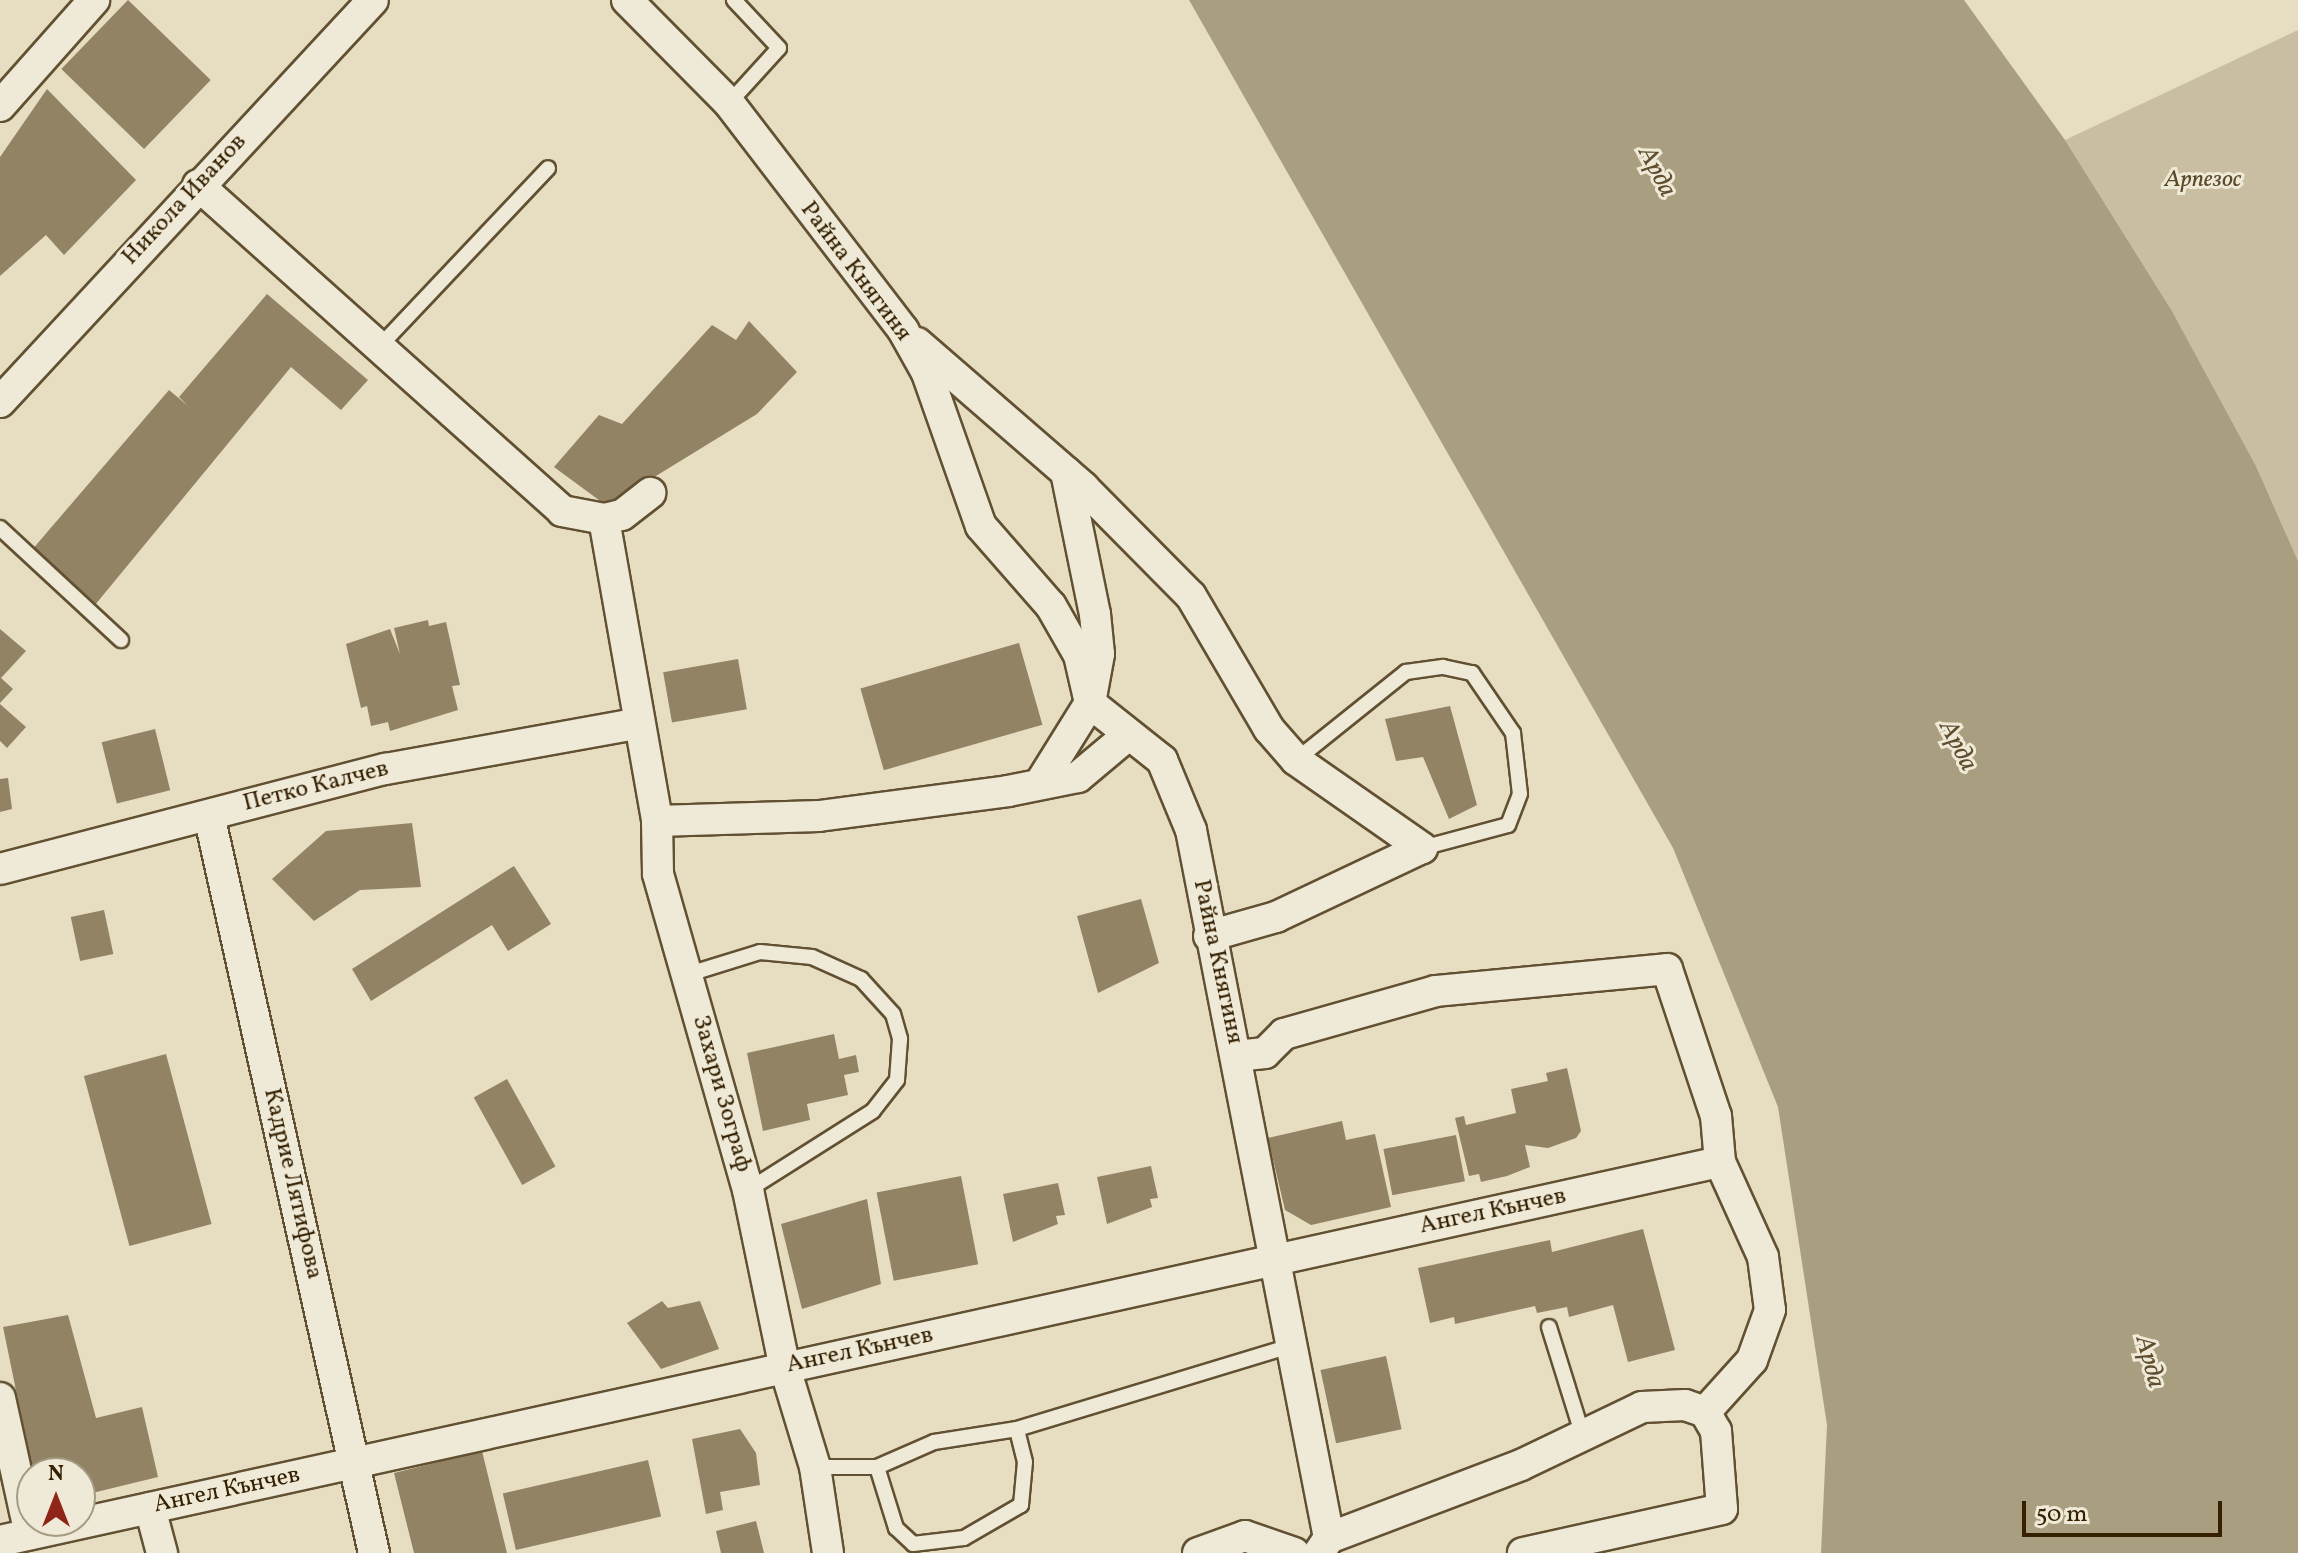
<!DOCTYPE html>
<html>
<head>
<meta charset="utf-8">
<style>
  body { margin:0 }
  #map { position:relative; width:2298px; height:1553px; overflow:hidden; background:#e7dec1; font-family:Vollkorn,serif }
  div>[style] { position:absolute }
  .green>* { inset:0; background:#c9bea1 }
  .water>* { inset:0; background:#aa9e80 }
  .building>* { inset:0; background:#928365; transform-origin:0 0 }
  .roads { filter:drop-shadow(2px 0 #625032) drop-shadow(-2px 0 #625032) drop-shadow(0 2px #625032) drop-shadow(0 -2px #625032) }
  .lane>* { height:14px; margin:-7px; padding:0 7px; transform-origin:7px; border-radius:7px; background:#efead7 }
  .street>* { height:30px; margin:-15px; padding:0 15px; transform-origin:15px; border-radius:15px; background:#efead7 }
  span { translate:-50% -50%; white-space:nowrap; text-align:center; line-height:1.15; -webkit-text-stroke:6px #efead7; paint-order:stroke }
  .park-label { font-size:24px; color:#5a482a; font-style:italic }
  .street-label { font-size:24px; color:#352102 }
  .water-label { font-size:26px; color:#5e4d2e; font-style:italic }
  .north { position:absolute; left:16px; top:1457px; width:80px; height:80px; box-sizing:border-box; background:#efead7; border:2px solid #a59a82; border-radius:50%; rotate:0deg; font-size:22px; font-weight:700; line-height:32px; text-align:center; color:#352102 }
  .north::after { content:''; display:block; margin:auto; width:28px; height:36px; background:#8f2418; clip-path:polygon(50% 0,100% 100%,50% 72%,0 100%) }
  .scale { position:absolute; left:2022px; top:1501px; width:200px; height:36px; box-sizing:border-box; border:4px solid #352102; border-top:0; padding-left:10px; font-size:24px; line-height:28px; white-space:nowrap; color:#352102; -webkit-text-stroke:6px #efead7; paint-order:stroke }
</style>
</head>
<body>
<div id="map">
  <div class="green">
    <i style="clip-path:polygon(2298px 30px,2298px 561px,2256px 466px,2172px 311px,2065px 140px)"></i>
  </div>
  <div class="water">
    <i style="clip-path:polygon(1189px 0,1964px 0,2065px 140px,2172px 311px,2256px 466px,2298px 561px,2298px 1553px,1821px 1553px,1827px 1425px,1778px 1107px,1673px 848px)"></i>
  </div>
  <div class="building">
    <i style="left:128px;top:0;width:115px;height:96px;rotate:44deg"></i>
    <i style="clip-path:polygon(47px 89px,136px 180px,64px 255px,46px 235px,0 276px,0 157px)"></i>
    <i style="clip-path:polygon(267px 294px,368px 380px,341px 410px,291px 367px,95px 605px,31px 551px,169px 390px,188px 406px,179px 397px)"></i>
    <i style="clip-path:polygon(749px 321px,797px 372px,757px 414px,607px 506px,554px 467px,599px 415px,622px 424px,712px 325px,736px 340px)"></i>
    <i style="clip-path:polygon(428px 620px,429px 626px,446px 622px,460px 685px,452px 686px,458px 710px,390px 731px,388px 722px,371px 726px,367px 706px,361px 708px,346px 644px,390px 629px,400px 654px,394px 628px)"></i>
    <i style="clip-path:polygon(0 629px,26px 651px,1px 678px,13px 689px,0 703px)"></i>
    <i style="left:1019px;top:643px;width:85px;height:165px;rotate:74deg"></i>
    <i style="left:738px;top:659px;width:51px;height:76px;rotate:80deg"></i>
    <i style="clip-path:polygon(0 704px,26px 727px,7px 748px,0 741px)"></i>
    <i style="clip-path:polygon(1450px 706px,1477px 805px,1449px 819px,1423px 757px,1396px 761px,1385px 719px)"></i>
    <i style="left:155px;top:729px;width:63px;height:55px;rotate:76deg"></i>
    <i style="clip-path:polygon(8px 778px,12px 809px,0 812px,0 779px)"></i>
    <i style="clip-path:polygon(412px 823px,421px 887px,360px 890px,314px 921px,272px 879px,326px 831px)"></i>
    <i style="clip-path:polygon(514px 866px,551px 924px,508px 951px,492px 925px,371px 1001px,352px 969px)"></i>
    <i style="clip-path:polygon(1141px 899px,1159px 963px,1098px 993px,1077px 916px)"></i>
    <i style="left:104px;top:910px;width:45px;height:34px;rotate:78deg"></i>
    <i style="clip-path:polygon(834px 1034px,839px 1059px,856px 1055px,859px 1072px,844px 1075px,848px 1095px,807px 1104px,810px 1120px,763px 1131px,747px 1053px)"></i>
    <i style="left:166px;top:1054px;width:176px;height:85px;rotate:75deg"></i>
    <i style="clip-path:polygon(1567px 1068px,1581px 1131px,1576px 1138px,1548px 1148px,1525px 1145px,1530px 1167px,1507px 1176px,1481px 1182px,1479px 1174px,1469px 1176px,1455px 1118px,1464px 1116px,1466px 1125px,1516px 1113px,1511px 1089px,1548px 1081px,1546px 1073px)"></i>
    <i style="left:507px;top:1079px;width:100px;height:38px;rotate:61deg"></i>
    <i style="clip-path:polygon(1342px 1121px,1346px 1140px,1375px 1134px,1391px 1207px,1311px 1225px,1285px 1210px,1268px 1138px)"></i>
    <i style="left:1456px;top:1135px;width:47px;height:74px;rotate:79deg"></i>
    <i style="clip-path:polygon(1151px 1166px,1158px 1198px,1150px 1199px,1152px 1207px,1107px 1224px,1097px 1177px)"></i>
    <i style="left:961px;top:1176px;width:90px;height:86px;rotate:79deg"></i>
    <i style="clip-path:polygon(1058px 1183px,1065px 1215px,1056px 1216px,1058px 1224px,1013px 1242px,1003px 1194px)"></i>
    <i style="clip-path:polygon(867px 1199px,881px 1284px,802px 1309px,781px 1224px)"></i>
    <i style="clip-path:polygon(1643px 1229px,1675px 1350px,1628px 1362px,1613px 1305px,1569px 1317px,1567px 1307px,1537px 1313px,1535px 1306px,1455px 1324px,1454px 1317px,1430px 1323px,1418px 1268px,1550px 1240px,1552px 1252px)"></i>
    <i style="clip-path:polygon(662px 1301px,668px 1308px,700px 1301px,719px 1349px,661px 1369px,627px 1323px)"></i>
    <i style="clip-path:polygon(68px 1315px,96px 1418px,142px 1407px,158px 1477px,80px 1496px,80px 1473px,33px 1473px,3px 1327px)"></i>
    <i style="left:1386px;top:1356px;width:75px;height:67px;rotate:78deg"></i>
    <i style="clip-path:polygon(740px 1429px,756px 1453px,760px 1485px,720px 1492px,723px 1510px,706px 1514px,692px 1439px)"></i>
    <i style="clip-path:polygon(482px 1451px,507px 1553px,414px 1553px,394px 1473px)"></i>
    <i style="left:648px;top:1460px;width:58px;height:149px;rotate:77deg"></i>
    <i style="clip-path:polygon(756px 1521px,764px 1553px,721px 1553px,716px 1531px)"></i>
  </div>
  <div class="roads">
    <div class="lane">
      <i style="left:729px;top:103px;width:74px;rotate:-47.7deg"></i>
      <i style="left:779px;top:48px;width:66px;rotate:-133.2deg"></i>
      <i style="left:379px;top:347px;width:246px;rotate:-46.6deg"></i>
      <i style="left:0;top:528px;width:165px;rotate:42.8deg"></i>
      <i style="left:1296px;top:760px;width:141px;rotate:-38.7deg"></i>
      <i style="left:1406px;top:672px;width:37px;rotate:-8deg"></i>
      <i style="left:1443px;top:667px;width:30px;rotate:12deg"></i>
      <i style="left:1472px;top:673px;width:73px;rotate:55.7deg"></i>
      <i style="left:1513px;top:733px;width:61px;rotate:83.5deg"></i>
      <i style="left:1520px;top:794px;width:33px;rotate:111deg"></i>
      <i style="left:1508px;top:825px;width:89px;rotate:165deg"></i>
      <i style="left:689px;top:974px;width:74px;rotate:-17.2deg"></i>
      <i style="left:760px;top:952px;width:52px;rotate:5.5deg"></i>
      <i style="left:812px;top:957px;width:54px;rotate:24.2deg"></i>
      <i style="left:861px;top:979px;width:47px;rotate:47.6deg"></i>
      <i style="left:893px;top:1014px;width:26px;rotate:74deg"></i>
      <i style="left:900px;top:1039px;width:41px;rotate:94.2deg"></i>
      <i style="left:897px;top:1080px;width:39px;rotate:128deg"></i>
      <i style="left:873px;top:1111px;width:148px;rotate:147.7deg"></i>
      <i style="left:1549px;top:1327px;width:111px;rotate:72.7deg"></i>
      <i style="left:815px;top:1467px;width:62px"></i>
      <i style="left:877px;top:1467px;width:62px;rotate:-23.7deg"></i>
      <i style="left:934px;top:1442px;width:84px;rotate:-8.9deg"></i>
      <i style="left:1017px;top:1429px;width:286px;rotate:-16.9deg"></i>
      <i style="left:877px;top:1467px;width:64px;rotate:72.7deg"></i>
      <i style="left:896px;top:1528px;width:23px;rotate:43deg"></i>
      <i style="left:913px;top:1544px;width:51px;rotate:-6.7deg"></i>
      <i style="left:964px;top:1538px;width:66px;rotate:-30.1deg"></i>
      <i style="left:1021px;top:1505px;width:43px;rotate:-84.7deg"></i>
      <i style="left:1025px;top:1462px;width:34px;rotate:-104deg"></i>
    </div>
    <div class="street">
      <i style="left:627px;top:0;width:145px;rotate:45.3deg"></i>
      <i style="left:729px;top:103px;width:286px;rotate:52.5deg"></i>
      <i style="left:903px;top:330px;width:49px;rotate:60.8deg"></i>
      <i style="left:927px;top:373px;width:162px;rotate:70.6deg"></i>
      <i style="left:981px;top:526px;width:106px;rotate:48.8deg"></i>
      <i style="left:1051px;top:606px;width:56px;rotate:60.3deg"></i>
      <i style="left:1079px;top:655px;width:49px;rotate:77.1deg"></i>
      <i style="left:1090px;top:703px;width:91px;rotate:121.9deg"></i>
      <i style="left:0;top:106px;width:142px;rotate:-48.4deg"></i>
      <i style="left:198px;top:185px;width:489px;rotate:41.8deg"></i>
      <i style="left:562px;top:511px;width:43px;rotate:10.8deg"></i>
      <i style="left:604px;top:519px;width:18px;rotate:-13deg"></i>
      <i style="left:622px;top:515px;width:36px;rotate:-38deg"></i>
      <i style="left:917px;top:343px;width:220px;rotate:40.9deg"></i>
      <i style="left:1083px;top:487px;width:153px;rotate:45.3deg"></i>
      <i style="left:1191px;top:596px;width:154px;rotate:59.6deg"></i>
      <i style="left:1269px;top:729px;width:41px;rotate:48.9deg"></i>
      <i style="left:1296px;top:760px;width:154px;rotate:34.9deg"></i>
      <i style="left:0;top:402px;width:548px;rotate:-47.14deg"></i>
      <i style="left:1066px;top:472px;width:145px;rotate:78.5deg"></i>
      <i style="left:1095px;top:614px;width:40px;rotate:84.3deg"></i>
      <i style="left:1099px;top:654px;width:50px;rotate:100.4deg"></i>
      <i style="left:1090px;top:703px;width:92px;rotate:38.4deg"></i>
      <i style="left:1162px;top:760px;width:76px;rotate:67.5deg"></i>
      <i style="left:1191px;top:830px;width:721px;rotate:78.97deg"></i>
      <i style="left:1329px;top:1538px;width:18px;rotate:124deg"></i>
      <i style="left:604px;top:519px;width:307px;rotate:80deg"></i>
      <i style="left:657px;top:821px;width:53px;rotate:88.9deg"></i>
      <i style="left:658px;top:874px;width:329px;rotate:74.1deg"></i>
      <i style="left:748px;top:1190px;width:182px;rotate:78.3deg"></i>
      <i style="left:785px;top:1368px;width:103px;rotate:73.1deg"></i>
      <i style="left:815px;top:1467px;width:87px;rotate:81.4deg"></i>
      <i style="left:209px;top:815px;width:756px;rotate:77.4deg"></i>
      <i style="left:657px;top:821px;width:162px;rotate:-1.8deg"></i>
      <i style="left:819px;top:816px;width:191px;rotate:-7.5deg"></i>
      <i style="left:1008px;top:791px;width:71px;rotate:-11.3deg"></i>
      <i style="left:1078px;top:777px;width:64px;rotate:-39.9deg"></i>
      <i style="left:0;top:869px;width:398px;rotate:-14.6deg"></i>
      <i style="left:385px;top:769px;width:254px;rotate:-10.2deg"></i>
      <i style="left:1209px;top:936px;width:70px;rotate:-15.8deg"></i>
      <i style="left:1276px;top:917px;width:161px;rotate:-25.3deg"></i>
      <i style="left:1236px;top:1056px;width:29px;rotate:-6deg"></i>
      <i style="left:1265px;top:1053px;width:27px;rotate:-45deg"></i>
      <i style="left:1284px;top:1034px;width:158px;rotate:-15.8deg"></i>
      <i style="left:1436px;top:991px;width:232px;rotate:-5.4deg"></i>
      <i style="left:1667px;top:969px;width:155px;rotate:71.6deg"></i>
      <i style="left:1716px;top:1116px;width:46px;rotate:85deg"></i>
      <i style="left:1720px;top:1162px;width:104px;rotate:65.6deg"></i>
      <i style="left:1763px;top:1257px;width:53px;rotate:82.5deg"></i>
      <i style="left:1770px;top:1310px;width:53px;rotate:109.8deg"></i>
      <i style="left:1752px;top:1360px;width:70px;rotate:132.1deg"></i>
      <i style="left:0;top:1398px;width:139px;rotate:77.6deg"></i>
      <i style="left:150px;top:1508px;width:47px;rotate:75.1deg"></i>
      <i style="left:1329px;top:1538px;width:205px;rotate:-20.8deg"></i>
      <i style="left:1521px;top:1465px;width:134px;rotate:-25.6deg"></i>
      <i style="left:1642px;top:1407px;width:43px;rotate:-2.7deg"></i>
      <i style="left:1685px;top:1405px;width:21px;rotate:19deg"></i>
      <i style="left:1705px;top:1412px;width:22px;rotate:60deg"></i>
      <i style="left:1716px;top:1431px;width:78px;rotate:85.6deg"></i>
      <i style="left:1722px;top:1509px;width:204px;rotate:167.5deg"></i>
      <i style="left:0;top:1541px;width:1761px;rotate:-12.43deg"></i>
      <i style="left:1198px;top:1553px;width:50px;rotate:-19.9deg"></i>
      <i style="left:1245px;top:1536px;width:52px;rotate:19.1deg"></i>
    </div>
  </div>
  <div class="park-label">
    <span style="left:2203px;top:181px">Арпезос</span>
  </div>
  <div class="street-label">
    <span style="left:185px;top:200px;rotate:-47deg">Никола Иванов</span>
    <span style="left:855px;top:272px;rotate:53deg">Райна Княгиня</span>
    <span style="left:316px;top:787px;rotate:-14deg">Петко Калчев</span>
    <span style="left:1217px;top:962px;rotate:78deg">Райна Княгиня</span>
    <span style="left:721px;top:1094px;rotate:74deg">Захари Зограф</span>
    <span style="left:292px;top:1184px;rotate:77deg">Кадрие Лятифова</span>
    <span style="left:1493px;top:1212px;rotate:-12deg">Ангел Кънчев</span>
    <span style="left:860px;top:1351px;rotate:-12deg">Ангел Кънчев</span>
    <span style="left:227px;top:1491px;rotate:-12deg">Ангел Кънчев</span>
  </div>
  <div class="water-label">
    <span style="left:1656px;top:172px;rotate:62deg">Арда</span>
    <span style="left:1957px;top:746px;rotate:62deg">Арда</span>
    <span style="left:2149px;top:1362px;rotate:75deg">Арда</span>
  </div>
  <div class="north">N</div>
  <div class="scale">50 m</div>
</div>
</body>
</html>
